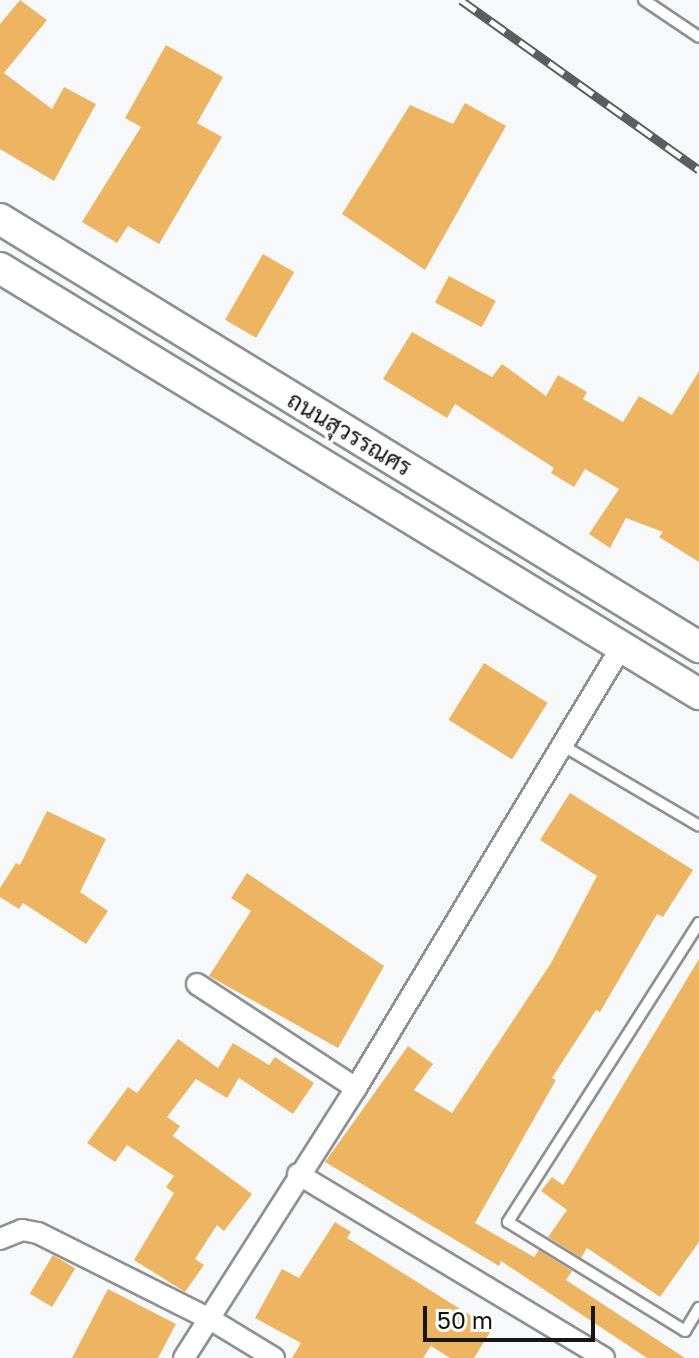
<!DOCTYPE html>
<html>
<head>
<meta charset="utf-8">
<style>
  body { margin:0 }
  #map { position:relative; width:699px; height:1358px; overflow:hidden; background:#f7f8fa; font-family:"Golos Text",Sarabun,sans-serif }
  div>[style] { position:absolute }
  .building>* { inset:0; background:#edb562; transform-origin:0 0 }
  .roads { filter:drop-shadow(2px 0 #8e9092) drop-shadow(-2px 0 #8e9092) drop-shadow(0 2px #8e9092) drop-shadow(0 -2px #8e9092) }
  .lane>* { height:10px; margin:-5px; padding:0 5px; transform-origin:5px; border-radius:5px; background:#fff }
  .street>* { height:20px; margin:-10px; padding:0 10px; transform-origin:10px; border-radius:10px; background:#fff }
  .primary>* { height:30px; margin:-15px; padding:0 15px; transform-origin:15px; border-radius:15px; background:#fff }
  .rail>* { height:9px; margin-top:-4.5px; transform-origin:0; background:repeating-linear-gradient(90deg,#fff 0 18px,#5c5d5e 0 36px); box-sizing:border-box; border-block:2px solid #5c5d5e }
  span { translate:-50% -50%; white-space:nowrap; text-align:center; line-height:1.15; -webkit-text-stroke:7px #fff; paint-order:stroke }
  .street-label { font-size:24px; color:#161617 }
  .scale { position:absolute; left:423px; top:1306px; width:172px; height:36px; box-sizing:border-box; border:4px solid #161617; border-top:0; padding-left:10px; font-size:24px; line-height:28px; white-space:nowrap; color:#161617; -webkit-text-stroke:6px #fff; paint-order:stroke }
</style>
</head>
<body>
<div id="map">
  <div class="building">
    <i style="clip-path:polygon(20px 0,47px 20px,4px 73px,52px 109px,64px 87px,96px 104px,54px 181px,0 149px,0 24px)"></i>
    <i style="clip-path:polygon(166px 45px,223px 77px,197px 123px,222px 137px,159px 244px,128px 226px,117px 243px,82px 222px,141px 127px,125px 118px)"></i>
    <i style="clip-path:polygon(465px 103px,506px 126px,425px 270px,342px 214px,410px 105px,453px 124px)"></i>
    <i style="left:263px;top:254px;width:36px;height:76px;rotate:30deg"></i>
    <i style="left:449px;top:276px;width:53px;height:30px;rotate:28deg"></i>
    <i style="clip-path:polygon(412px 332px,492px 377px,502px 364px,546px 396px,558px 375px,587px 392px,583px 399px,623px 422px,639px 396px,672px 415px,699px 371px,699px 562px,659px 537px,663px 532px,626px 518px,610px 548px,589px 534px,619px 489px,585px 469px,574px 487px,551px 473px,554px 468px,455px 404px,447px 418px,383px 379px)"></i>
    <i style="left:484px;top:663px;width:75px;height:67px;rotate:32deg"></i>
    <i style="clip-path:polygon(570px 793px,693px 870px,663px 917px,657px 914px,600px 1012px,596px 1010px,552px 1078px,556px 1080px,475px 1223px,534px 1257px,539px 1250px,572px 1271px,566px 1280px,685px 1358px,647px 1358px,501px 1261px,499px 1266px,325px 1162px,408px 1046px,433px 1064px,414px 1090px,452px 1113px,551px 963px,597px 876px,540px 840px)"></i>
    <i style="clip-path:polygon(47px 811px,106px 839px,80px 892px,108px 911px,86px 944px,23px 903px,19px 909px,0 897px,0 888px,16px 863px,20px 865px)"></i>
    <i style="clip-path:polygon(247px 873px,384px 966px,338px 1048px,209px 976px,251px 911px,231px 898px)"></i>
    <i style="clip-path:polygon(699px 959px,699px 1242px,660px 1297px,587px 1248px,581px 1258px,548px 1237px,567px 1210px,541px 1191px,552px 1177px,563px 1185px)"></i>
    <i style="clip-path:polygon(178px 1039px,218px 1068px,233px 1043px,269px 1065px,275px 1057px,314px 1083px,293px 1114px,239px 1078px,227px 1098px,196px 1079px,167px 1117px,180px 1126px,173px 1136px,252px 1194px,224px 1231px,217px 1225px,195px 1259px,204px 1265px,185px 1292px,134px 1260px,174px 1193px,166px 1187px,174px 1176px,127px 1145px,115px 1162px,87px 1143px,128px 1087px,137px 1093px)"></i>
    <i style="clip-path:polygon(335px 1222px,351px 1232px,347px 1238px,492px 1329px,474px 1358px,450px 1358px,431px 1346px,423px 1358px,292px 1358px,301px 1343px,255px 1318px,282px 1269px,299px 1278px)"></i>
    <i style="left:53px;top:1255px;width:26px;height:45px;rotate:31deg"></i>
    <i style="clip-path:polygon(108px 1289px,176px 1324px,158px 1358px,72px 1358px)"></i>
  </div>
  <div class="roads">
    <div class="lane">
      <i style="left:644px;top:0;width:66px;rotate:33.9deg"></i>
      <i style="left:560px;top:744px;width:161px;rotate:30.5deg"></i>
      <i style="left:699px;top:923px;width:355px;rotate:122.6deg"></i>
      <i style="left:508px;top:1222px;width:208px;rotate:31.6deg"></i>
      <i style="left:685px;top:1331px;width:27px;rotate:-59deg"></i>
    </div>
    <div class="street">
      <i style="left:197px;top:984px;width:190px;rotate:33.2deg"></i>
      <i style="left:298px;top:1174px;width:357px;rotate:31deg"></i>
      <i style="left:0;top:1239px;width:24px;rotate:-22deg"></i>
      <i style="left:22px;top:1230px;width:16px;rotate:11deg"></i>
      <i style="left:38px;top:1233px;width:192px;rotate:26.6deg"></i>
      <i style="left:210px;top:1319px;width:75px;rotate:31.4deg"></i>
      <i style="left:184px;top:1358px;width:320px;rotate:-57.5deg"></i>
      <i style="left:356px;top:1088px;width:516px;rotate:-58.96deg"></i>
    </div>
    <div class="primary">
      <i style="left:0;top:219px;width:820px;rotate:31.48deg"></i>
      <i style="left:0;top:268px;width:819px;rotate:31.36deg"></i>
    </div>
  </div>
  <div class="rail">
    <i style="left:461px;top:0;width:292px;rotate:35.5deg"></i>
  </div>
  <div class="street-label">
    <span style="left:350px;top:433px;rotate:31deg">ถนนสุวรรณศร</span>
  </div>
  <div class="scale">50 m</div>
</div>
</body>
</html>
